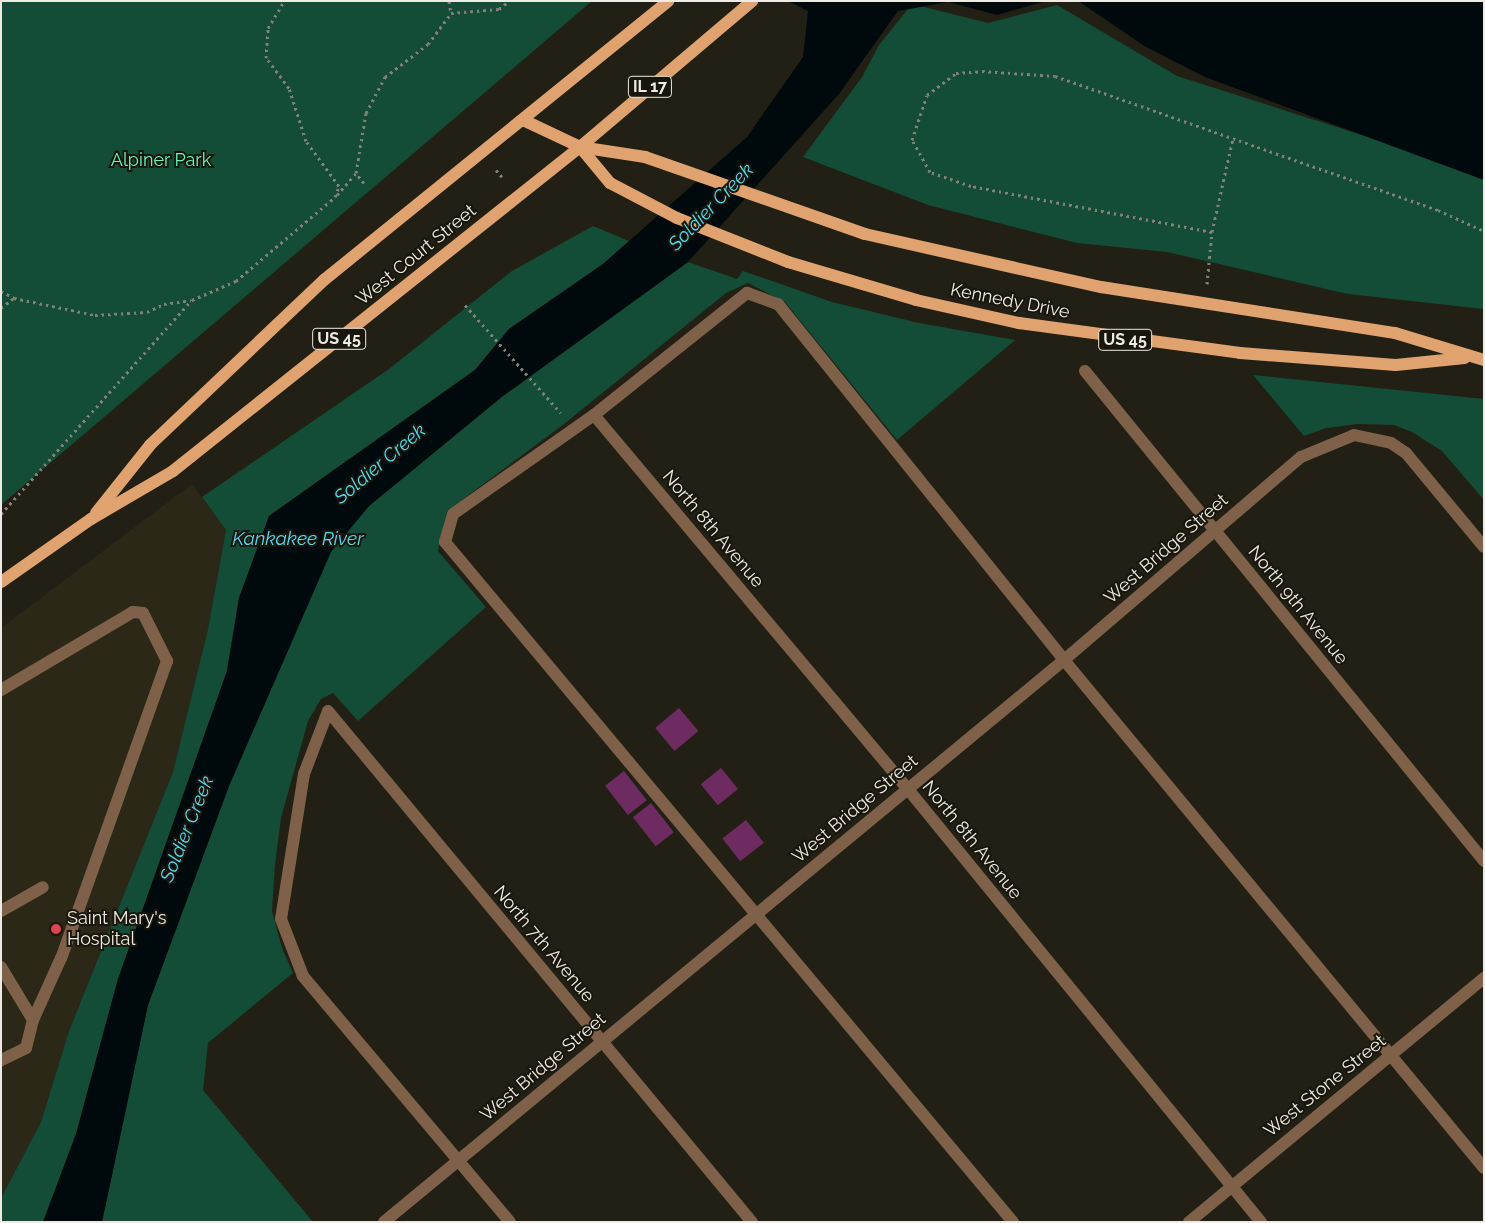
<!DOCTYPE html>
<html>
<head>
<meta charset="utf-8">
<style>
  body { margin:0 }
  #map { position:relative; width:1485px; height:1223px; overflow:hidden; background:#222014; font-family:Raleway,sans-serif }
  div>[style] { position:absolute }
  .built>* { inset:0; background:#2c2817 }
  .green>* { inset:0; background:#134c37 }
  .water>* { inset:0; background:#000a0d }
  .building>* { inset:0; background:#6d2b61; transform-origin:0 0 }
  .path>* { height:3px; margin-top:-1.5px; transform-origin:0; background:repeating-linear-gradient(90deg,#838177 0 2.5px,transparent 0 6.5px) }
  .minor>* { height:12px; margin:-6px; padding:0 6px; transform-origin:6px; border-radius:6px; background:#7f6149 }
  .major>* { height:12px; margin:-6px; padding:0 6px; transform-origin:6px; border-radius:6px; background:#e0a36f }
  .dots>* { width:14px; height:14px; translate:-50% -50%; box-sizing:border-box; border:2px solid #19160b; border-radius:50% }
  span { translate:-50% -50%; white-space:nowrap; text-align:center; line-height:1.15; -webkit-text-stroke:4px #19160b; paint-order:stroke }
  .shield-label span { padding:1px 4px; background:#19160b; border:1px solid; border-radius:4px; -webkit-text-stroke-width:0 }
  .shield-label { font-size:16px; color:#edebe4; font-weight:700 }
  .park-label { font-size:18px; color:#67f6bf }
  .street-label { font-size:18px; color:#edebe4 }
  .poi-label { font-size:18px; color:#edebe4 }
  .left { translate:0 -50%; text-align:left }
  .water-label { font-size:19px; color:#58d9f3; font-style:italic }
  .frame { position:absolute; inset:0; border:2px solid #edebe4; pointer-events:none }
</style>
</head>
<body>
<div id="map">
  <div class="built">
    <i style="clip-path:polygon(192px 484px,226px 530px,208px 629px,173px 772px,69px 1031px,41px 1122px,1px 1198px,1px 628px)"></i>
  </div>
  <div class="green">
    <i style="clip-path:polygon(1px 1px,592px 1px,1px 505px)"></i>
    <i style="clip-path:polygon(912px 4px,988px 23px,1057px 5px,1177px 76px,1484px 174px,1484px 309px,1348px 294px,1167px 252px,1077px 243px,928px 205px,803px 157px,862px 77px,879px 45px)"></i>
    <i style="clip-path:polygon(593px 226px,629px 241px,603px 264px,509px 329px,475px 370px,269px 516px,239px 598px,227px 671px,118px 979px,76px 1134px,43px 1222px,1px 1222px,1px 1198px,41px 1122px,69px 1031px,173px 772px,208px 629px,226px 530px,202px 497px,389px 369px,512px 271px)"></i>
    <i style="clip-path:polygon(688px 262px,737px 279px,743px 271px,832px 302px,919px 323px,1015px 340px,897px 440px,785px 302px,748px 283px,726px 293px,564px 424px,447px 511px,438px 551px,486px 607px,358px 721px,333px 693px,321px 699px,308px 721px,281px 818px,275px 865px,272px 911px,282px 948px,293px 973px,208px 1043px,203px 1090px,313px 1222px,102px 1222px,148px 1005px,229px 786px,330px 552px,369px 506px,503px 396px)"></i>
    <i style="clip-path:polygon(1253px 375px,1484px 399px,1484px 500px,1442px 451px,1412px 432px,1394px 425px,1358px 424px,1326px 428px,1304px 436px)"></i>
  </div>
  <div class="water">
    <i style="clip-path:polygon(788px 1px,1046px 1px,997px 15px,948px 2px,898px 11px,839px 94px,688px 262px,503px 396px,369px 506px,331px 552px,229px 786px,148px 1005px,102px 1222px,43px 1222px,76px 1134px,118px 979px,227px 671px,239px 598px,269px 516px,475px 370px,509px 329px,603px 264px,747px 137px,803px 57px,808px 11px)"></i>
    <i style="clip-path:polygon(1078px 1px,1484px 1px,1484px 180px,1205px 77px,1146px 47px)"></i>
  </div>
  <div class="building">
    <i style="left:679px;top:708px;width:30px;height:31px;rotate:50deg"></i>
    <i style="left:721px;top:768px;width:27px;height:26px;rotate:51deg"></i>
    <i style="left:624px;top:771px;width:37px;height:24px;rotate:52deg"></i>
    <i style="left:651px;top:803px;width:37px;height:23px;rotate:52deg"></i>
    <i style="left:746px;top:820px;width:29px;height:30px;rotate:52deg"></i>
  </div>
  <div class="path">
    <i style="left:449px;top:1px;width:12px;rotate:81deg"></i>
    <i style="left:496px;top:170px;width:9px;rotate:49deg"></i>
    <i style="left:364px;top:183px;width:13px;rotate:-129deg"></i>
    <i style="left:356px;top:173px;width:61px;rotate:-80.5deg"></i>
    <i style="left:366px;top:113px;width:41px;rotate:-62.2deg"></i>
    <i style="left:385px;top:77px;width:54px;rotate:-37.5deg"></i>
    <i style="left:428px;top:44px;width:39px;rotate:-53deg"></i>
    <i style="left:451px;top:13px;width:48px;rotate:-4.8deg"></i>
    <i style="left:499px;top:9px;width:13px;rotate:-39deg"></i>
    <i style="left:337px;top:195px;width:29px;rotate:-49deg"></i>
    <i style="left:1212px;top:232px;width:96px;rotate:-77.4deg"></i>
    <i style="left:1207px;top:284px;width:52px;rotate:-84.5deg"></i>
    <i style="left:1212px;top:232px;width:245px;rotate:-169.2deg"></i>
    <i style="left:971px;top:186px;width:43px;rotate:-161.1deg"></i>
    <i style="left:930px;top:172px;width:37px;rotate:-119deg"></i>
    <i style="left:912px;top:140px;width:47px;rotate:-71.6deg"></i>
    <i style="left:927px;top:95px;width:36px;rotate:-37deg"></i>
    <i style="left:956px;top:73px;width:26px;rotate:-4deg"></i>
    <i style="left:982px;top:71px;width:73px;rotate:3.9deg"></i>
    <i style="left:1055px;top:76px;width:406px;rotate:19.3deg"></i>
    <i style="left:1438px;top:210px;width:51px;rotate:24.5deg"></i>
    <i style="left:1px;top:291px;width:15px;rotate:28deg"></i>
    <i style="left:14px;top:298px;width:83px;rotate:11.9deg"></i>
    <i style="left:95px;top:315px;width:52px;rotate:-3.3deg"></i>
    <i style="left:147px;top:312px;width:19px;rotate:-25deg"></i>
    <i style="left:164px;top:304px;width:27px;rotate:-8deg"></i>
    <i style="left:465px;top:305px;width:144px;rotate:48.4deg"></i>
    <i style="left:1px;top:308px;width:16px;rotate:-38deg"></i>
    <i style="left:1px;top:514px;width:287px;rotate:-48.3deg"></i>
    <i style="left:192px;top:300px;width:48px;rotate:-23.4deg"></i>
    <i style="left:236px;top:281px;width:130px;rotate:-40.3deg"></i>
    <i style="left:335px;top:197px;width:12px;rotate:-70deg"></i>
    <i style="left:339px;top:186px;width:56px;rotate:-126.3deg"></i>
    <i style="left:306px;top:141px;width:56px;rotate:-107.8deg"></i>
    <i style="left:289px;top:88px;width:38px;rotate:-127deg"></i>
    <i style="left:266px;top:58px;width:30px;rotate:-86deg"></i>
    <i style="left:268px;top:28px;width:31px;rotate:-59deg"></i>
  </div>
  <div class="minor">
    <i style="left:1085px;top:371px;width:632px;rotate:50.84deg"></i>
    <i style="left:594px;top:415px;width:487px;rotate:50deg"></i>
    <i style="left:907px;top:788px;width:560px;rotate:50.8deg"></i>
    <i style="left:1px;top:690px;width:153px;rotate:-30.6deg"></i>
    <i style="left:133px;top:612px;width:10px;rotate:6deg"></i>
    <i style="left:143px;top:613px;width:54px;rotate:63.4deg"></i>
    <i style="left:167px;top:661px;width:315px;rotate:109.6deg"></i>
    <i style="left:61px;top:958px;width:68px;rotate:114.3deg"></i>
    <i style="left:33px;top:1020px;width:29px;rotate:104deg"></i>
    <i style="left:26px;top:1048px;width:28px;rotate:154deg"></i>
    <i style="left:1px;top:911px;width:48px;rotate:-29.7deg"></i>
    <i style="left:1px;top:967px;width:62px;rotate:58.9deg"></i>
    <i style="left:384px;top:1222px;width:882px;rotate:-39.57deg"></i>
    <i style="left:1064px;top:660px;width:312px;rotate:-40.6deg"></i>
    <i style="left:1301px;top:457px;width:57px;rotate:-22.5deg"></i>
    <i style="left:1354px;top:435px;width:38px;rotate:12deg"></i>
    <i style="left:1391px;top:443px;width:18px;rotate:34deg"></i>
    <i style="left:1406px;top:453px;width:122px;rotate:50.3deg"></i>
    <i style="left:510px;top:1222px;width:322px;rotate:-130.1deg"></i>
    <i style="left:303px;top:976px;width:61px;rotate:-111.1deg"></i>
    <i style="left:281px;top:919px;width:147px;rotate:-81deg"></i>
    <i style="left:304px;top:774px;width:67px;rotate:-69.1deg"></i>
    <i style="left:328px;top:711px;width:664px;rotate:50.32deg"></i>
    <i style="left:1013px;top:1222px;width:886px;rotate:-129.87deg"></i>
    <i style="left:445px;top:542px;width:29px;rotate:-74deg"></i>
    <i style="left:453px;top:514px;width:172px;rotate:-35.1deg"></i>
    <i style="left:594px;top:415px;width:196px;rotate:-38.6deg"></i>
    <i style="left:747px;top:293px;width:33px;rotate:20deg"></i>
    <i style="left:778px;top:304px;width:457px;rotate:51.2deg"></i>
    <i style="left:1064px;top:660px;width:659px;rotate:50.42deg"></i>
    <i style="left:1189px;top:1222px;width:383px;rotate:-39.6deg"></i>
  </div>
  <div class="major">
    <i style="left:523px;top:120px;width:63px;rotate:25.3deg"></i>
    <i style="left:580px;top:147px;width:66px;rotate:8.7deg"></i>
    <i style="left:645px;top:157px;width:233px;rotate:19.3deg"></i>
    <i style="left:865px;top:234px;width:242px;rotate:12.7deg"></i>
    <i style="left:1101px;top:287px;width:298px;rotate:8.9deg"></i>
    <i style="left:1395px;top:333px;width:93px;rotate:16.9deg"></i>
    <i style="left:580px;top:147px;width:47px;rotate:50.2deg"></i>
    <i style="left:610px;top:183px;width:76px;rotate:27.6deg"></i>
    <i style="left:677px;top:218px;width:119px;rotate:21.6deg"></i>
    <i style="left:788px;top:262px;width:134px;rotate:16.5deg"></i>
    <i style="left:916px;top:300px;width:106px;rotate:12.6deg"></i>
    <i style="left:1019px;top:323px;width:223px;rotate:7.7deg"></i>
    <i style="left:1240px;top:353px;width:156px;rotate:4.4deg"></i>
    <i style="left:1396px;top:365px;width:69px;rotate:-5.8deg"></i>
    <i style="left:96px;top:513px;width:87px;rotate:-51.5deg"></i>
    <i style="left:150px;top:445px;width:240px;rotate:-43.5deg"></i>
    <i style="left:324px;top:280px;width:443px;rotate:-39deg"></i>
    <i style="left:1px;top:582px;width:110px;rotate:-35deg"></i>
    <i style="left:91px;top:519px;width:95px;rotate:-30.3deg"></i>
    <i style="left:173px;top:471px;width:520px;rotate:-38.52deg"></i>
    <i style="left:580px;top:147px;width:226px;rotate:-40.3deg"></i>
  </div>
  <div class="dots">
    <i style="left:56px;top:929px;background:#e0444e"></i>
  </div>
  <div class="shield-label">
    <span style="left:650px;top:87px">IL 17</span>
    <span style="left:339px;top:339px">US 45</span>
    <span style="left:1125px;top:340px">US 45</span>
  </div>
  <div class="park-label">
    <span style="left:161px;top:160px">Alpiner Park</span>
  </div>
  <div class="street-label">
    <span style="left:416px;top:255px;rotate:-39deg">West Court Street</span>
    <span style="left:1010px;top:301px;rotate:11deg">Kennedy Drive</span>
    <span style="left:713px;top:529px;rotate:50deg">North 8th Avenue</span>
    <span style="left:1166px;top:549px;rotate:-41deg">West Bridge Street</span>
    <span style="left:1298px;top:605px;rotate:51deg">North 9th Avenue</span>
    <span style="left:855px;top:809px;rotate:-40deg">West Bridge Street</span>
    <span style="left:972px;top:840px;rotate:51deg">North 8th Avenue</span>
    <span style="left:544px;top:944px;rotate:50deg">North 7th Avenue</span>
    <span style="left:543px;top:1067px;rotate:-40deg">West Bridge Street</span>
    <span style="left:1325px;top:1086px;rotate:-39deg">West Stone Street</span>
  </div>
  <div class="poi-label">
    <span class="left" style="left:67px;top:929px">Saint Mary's<br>Hospital</span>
  </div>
  <div class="water-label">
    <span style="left:711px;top:207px;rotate:-46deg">Soldier Creek</span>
    <span style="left:380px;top:464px;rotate:-40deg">Soldier Creek</span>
    <span style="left:298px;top:539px">Kankakee River</span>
    <span style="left:187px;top:829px;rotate:-68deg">Soldier Creek</span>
  </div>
  <div class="frame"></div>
</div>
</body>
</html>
